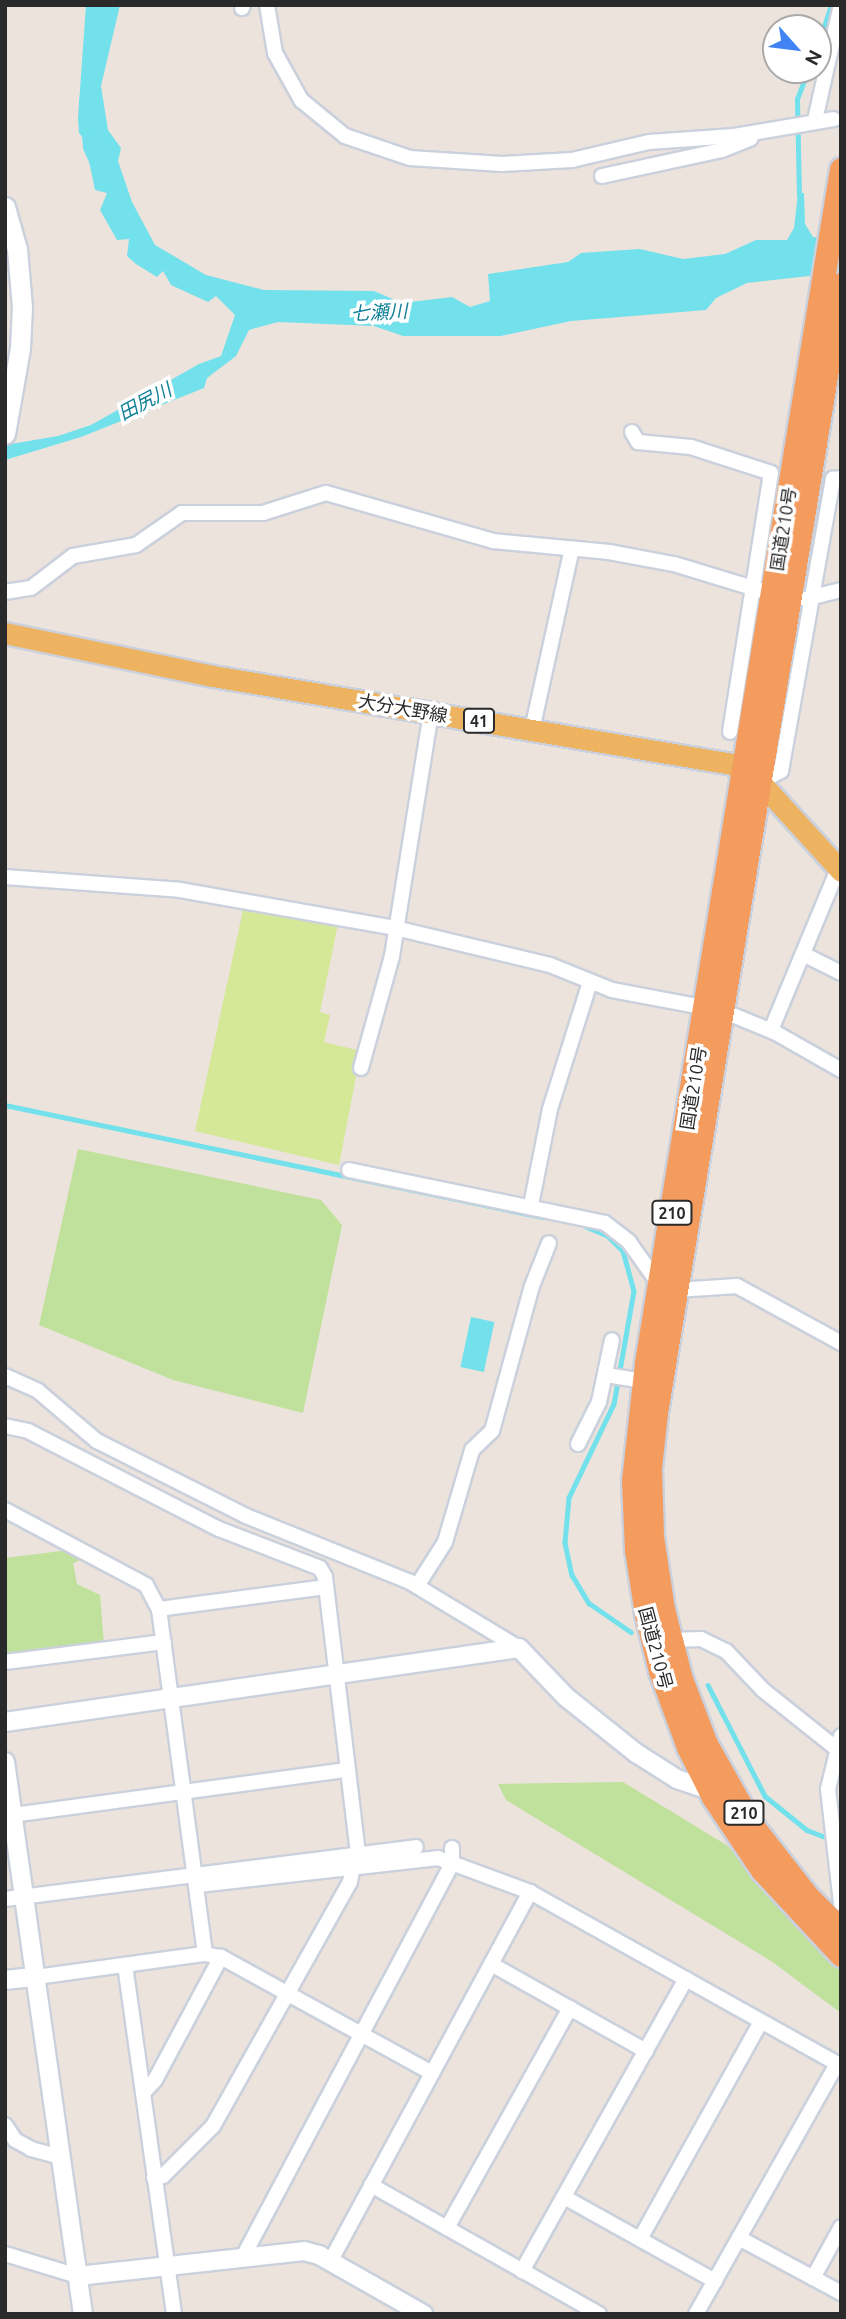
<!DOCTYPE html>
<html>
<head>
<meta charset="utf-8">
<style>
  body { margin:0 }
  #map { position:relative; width:846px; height:2319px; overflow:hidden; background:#ece3dd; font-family:Ubuntu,"Noto Sans JP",sans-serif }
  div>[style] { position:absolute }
  .green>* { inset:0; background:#bfe19b }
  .pitch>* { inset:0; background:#d4e897 }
  .water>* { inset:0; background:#72e1eb; transform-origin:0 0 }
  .stream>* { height:4.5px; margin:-2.25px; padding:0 2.25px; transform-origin:2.25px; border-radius:2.25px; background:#72e1eb }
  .river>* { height:24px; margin:-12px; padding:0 12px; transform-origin:12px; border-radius:12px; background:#72e1eb }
  .roads { filter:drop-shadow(2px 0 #cbd1dc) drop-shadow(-2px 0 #cbd1dc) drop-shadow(0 2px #cbd1dc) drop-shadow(0 -2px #cbd1dc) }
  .minor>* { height:14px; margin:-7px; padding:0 7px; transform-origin:7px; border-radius:7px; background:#fff }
  .tertiary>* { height:18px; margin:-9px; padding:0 9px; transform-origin:9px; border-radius:9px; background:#fff }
  .secondary>* { height:19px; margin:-9.5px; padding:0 9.5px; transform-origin:9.5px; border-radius:9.5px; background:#fff }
  .primary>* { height:21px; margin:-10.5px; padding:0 10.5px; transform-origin:10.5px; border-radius:10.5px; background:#edb361 }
  .trunk>* { height:23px; margin:-11.5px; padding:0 11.5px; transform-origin:11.5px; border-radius:11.5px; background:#f49b5e }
  span { translate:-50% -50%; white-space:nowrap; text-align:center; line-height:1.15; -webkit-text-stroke:7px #fff; paint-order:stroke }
  .shield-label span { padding:2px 5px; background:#fff; border:2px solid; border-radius:5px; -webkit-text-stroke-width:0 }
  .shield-label { font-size:16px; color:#2a2a2a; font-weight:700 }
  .street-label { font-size:18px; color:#2a2a2a }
  .water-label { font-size:19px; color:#118198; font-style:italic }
  .frame { position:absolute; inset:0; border:7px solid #2a2a2a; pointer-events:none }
  .north { position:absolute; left:762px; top:14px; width:70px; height:70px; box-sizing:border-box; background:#fff; border:2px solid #aaa; border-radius:50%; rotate:118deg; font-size:19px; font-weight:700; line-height:28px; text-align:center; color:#2a2a2a }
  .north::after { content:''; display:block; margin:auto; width:24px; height:32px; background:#4183f5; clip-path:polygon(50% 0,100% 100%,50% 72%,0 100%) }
</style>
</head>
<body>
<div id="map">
  <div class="green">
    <i style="clip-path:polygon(78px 1149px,321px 1200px,342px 1225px,303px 1413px,173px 1380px,39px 1325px)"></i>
    <i style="clip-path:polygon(64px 1547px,85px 1558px,73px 1563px,77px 1584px,100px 1595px,104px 1644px,5px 1657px,5px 1558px,61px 1551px)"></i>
    <i style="clip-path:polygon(623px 1782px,728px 1846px,771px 1900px,841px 1972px,841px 2013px,771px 1961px,506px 1800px,498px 1784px)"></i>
  </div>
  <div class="pitch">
    <i style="clip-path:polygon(245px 901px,339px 919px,320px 1012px,330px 1015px,324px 1042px,361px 1051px,339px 1165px,195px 1131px)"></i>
  </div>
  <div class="water">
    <i style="clip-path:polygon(86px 5px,120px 5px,101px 86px,108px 130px,121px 148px,118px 161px,132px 202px,155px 245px,206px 275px,264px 290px,374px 291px,402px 303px,452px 297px,470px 307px,490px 301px,488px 274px,568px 262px,581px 253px,640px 249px,683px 259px,725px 254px,756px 240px,787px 240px,794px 228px,798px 193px,804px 193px,805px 224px,813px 237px,841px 239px,841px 283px,809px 276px,747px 283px,716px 298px,706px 310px,571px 321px,501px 336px,403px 336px,374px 326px,278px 322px,249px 330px,236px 356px,207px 378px,204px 388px,81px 437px,5px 460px,5px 445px,58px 436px,91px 425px,199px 364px,221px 356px,235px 315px,216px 296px,208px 302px,171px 285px,163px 271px,157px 277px,136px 264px,127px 256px,129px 239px,117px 240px,100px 210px,107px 193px,95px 190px,89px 161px,99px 141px,94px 135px,83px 138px,79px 133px,78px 118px)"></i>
    <i style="left:471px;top:1317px;width:24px;height:51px;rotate:12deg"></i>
  </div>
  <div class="stream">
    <i style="left:818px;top:45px;width:42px;rotate:-72deg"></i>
    <i style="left:799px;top:196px;width:97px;rotate:-91.2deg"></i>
    <i style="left:797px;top:99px;width:31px;rotate:-69deg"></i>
    <i style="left:5px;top:1105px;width:549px;rotate:11.78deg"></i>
    <i style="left:585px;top:1226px;width:25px;rotate:23deg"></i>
    <i style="left:608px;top:1236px;width:21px;rotate:45deg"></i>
    <i style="left:623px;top:1251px;width:41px;rotate:74.6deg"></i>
    <i style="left:634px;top:1291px;width:115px;rotate:100deg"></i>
    <i style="left:614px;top:1404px;width:104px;rotate:115.6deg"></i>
    <i style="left:569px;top:1498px;width:45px;rotate:95.1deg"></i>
    <i style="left:565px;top:1543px;width:33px;rotate:78deg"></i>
    <i style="left:572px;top:1575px;width:33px;rotate:59deg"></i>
    <i style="left:589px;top:1603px;width:51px;rotate:34.6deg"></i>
    <i style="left:708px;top:1685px;width:125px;rotate:62.8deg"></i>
    <i style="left:765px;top:1796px;width:54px;rotate:39deg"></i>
    <i style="left:807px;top:1830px;width:26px;rotate:21deg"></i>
  </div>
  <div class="river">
    <i style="left:91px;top:102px;width:44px;rotate:84.8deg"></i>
    <i style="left:95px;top:146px;width:35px;rotate:66deg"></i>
  </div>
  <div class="roads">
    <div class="minor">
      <i style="left:267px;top:5px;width:49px;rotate:80.5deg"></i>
      <i style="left:275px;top:53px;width:54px;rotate:61deg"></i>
      <i style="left:301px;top:100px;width:57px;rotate:39.3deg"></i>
      <i style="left:345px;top:136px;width:69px;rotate:18.7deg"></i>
      <i style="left:410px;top:158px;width:92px;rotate:3.7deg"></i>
      <i style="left:502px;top:164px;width:70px;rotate:-3.3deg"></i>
      <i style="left:572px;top:160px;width:79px;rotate:-13.2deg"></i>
      <i style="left:649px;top:142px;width:85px;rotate:-4deg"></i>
      <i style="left:734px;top:136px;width:101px;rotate:-9.6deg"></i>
      <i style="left:242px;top:8px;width:3px;rotate:-72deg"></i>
      <i style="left:815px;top:120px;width:118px;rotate:-77.3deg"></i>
      <i style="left:602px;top:176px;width:123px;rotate:-12.2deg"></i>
      <i style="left:722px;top:150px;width:31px;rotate:-22deg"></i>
      <i style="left:632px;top:432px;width:12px;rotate:59deg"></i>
      <i style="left:638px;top:442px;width:53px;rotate:5.4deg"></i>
      <i style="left:691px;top:447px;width:84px;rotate:18deg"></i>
      <i style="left:771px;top:473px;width:262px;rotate:99deg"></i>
      <i style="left:5px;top:592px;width:26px;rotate:-9deg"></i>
      <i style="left:31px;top:588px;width:53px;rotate:-37.3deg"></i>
      <i style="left:73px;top:556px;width:64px;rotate:-9.9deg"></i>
      <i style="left:136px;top:545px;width:56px;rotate:-34.8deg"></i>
      <i style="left:182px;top:513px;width:81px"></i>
      <i style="left:263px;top:513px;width:66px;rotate:-17.6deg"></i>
      <i style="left:326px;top:493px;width:174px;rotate:16deg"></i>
      <i style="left:493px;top:541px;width:117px;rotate:5.4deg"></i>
      <i style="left:609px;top:552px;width:66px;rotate:10.5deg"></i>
      <i style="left:674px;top:564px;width:103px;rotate:16.9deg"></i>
      <i style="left:805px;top:599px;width:37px;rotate:-14deg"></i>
      <i style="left:532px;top:730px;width:186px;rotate:-77.6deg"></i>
      <i style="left:760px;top:782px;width:24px;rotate:-28deg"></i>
      <i style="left:781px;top:771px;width:297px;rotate:-79.9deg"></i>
      <i style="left:833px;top:479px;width:8px;rotate:-7deg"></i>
      <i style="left:5px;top:877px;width:175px;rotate:4.2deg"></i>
      <i style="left:180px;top:890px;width:218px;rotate:10deg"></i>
      <i style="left:395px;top:928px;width:159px;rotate:13.4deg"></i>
      <i style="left:550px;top:965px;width:67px;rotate:22deg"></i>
      <i style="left:612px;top:990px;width:113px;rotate:10.7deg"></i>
      <i style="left:723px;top:1011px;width:57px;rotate:22.5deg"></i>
      <i style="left:776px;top:1033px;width:75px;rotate:29.6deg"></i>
      <i style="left:803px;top:954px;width:42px;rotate:26.6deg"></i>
      <i style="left:771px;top:1030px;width:174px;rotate:-67.4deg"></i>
      <i style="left:361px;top:1068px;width:116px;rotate:-74.5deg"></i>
      <i style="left:392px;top:956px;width:246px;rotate:-80.9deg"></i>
      <i style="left:349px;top:1170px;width:261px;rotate:11.7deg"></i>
      <i style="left:605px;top:1223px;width:31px;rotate:38deg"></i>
      <i style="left:629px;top:1242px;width:52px;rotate:54.5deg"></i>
      <i style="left:531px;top:1205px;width:98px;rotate:-78.8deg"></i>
      <i style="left:550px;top:1109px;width:133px;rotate:-72.5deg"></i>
      <i style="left:677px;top:1290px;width:60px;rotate:-3.8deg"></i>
      <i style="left:737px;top:1286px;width:119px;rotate:28.7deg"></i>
      <i style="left:606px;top:1375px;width:37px;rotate:9deg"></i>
      <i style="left:5px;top:1376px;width:36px;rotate:24deg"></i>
      <i style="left:38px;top:1391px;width:77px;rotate:40.3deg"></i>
      <i style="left:97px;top:1441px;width:167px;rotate:26.7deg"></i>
      <i style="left:246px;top:1516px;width:177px;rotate:21.9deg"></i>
      <i style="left:410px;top:1582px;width:127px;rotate:31.2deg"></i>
      <i style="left:5px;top:1426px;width:24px;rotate:12deg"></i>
      <i style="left:28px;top:1431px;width:215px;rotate:27.2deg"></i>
      <i style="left:219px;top:1529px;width:108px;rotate:21.1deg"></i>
      <i style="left:320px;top:1568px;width:10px;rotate:61deg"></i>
      <i style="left:325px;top:1577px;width:277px;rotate:83.2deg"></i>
      <i style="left:578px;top:1444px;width:47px;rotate:-63.4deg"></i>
      <i style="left:599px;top:1402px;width:63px;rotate:-78.2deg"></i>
      <i style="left:5px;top:1510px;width:160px;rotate:28deg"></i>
      <i style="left:146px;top:1585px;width:27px;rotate:62deg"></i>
      <i style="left:159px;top:1609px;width:348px;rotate:82.4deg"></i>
      <i style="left:417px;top:1586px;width:52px;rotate:-57.5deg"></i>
      <i style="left:445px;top:1542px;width:96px;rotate:-73.6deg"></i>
      <i style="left:472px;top:1450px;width:28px;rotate:-44deg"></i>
      <i style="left:492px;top:1431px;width:150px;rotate:-74.6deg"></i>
      <i style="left:532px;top:1286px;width:46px;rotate:-68.4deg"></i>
      <i style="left:159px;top:1609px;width:167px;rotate:-7.5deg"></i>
      <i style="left:671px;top:1640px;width:30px;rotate:-2deg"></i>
      <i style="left:701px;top:1639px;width:28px;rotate:26deg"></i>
      <i style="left:726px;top:1651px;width:54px;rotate:46.5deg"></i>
      <i style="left:763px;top:1690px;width:95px;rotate:38.6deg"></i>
      <i style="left:5px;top:1662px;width:160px;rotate:-7.2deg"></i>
      <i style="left:841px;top:1736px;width:55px;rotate:103.8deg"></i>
      <i style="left:828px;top:1789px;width:115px;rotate:83.5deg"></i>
      <i style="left:13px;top:1815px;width:337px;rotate:-7.7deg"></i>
      <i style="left:198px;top:1885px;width:242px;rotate:-6.4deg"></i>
      <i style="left:438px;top:1858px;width:98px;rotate:20.3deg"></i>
      <i style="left:530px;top:1892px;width:356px;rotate:29.2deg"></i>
      <i style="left:5px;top:1899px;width:414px;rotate:-7.2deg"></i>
      <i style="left:491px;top:1964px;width:178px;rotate:29.3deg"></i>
      <i style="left:125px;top:1965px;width:352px;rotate:82deg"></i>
      <i style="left:36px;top:1977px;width:171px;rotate:-7.8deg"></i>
      <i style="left:205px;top:1954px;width:16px;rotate:11deg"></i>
      <i style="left:221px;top:1957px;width:241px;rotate:28.8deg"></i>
      <i style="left:143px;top:2093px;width:18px;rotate:-47deg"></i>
      <i style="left:155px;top:2080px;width:140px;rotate:-61.8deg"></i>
      <i style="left:5px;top:2125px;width:18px;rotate:56deg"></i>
      <i style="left:15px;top:2140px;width:18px;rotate:29deg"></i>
      <i style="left:31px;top:2149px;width:31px;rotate:15deg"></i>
      <i style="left:154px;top:2178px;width:9px;rotate:-13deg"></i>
      <i style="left:163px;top:2176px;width:71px;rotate:-45deg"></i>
      <i style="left:213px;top:2126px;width:280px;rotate:-60.7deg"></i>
      <i style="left:350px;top:1882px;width:16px;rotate:-79deg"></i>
      <i style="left:371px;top:2185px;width:262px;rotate:29.5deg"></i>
      <i style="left:564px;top:2197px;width:173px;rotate:29.1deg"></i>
      <i style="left:447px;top:2228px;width:252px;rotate:-60.8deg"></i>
      <i style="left:739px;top:2238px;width:116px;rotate:28.3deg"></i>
      <i style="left:640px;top:2239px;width:248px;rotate:-60.9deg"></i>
      <i style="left:5px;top:2254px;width:76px;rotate:16.8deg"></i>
      <i style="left:244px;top:2255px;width:444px;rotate:-62deg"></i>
      <i style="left:452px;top:1863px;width:15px;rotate:-90deg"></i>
      <i style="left:330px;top:2262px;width:421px;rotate:-61.6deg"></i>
      <i style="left:522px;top:2271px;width:335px;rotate:-60.7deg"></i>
      <i style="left:813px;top:2278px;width:58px;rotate:-61.2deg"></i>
      <i style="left:696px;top:2314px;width:287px;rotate:-60.6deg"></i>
    </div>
    <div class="tertiary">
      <i style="left:5px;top:1722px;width:519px;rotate:-8.19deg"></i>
      <i style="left:519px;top:1648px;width:68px;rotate:46.2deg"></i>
      <i style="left:566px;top:1697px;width:90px;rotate:38.7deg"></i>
      <i style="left:636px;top:1753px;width:49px;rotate:32.4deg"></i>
      <i style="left:677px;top:1779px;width:40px;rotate:18.9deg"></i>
      <i style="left:5px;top:1762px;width:557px;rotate:81.96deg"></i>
      <i style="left:5px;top:1980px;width:31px;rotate:-6deg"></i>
      <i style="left:78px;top:2276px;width:227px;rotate:-6.3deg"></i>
      <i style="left:304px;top:2251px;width:16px;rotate:15deg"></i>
      <i style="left:319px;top:2255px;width:120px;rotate:29.6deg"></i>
    </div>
    <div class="secondary">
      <i style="left:5px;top:207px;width:44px;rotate:74.1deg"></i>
      <i style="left:17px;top:249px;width:58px;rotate:85.1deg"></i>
      <i style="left:22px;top:307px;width:41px;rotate:92.8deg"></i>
      <i style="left:20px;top:348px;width:87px;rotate:99.9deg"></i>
    </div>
    <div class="primary">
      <i style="left:5px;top:633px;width:212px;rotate:11.7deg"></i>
      <i style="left:213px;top:676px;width:526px;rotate:9.62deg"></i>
      <i style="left:732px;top:764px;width:33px;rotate:33deg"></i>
      <i style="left:760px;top:782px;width:120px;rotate:47.7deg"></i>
    </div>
    <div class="trunk">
      <i style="left:841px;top:169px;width:1210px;rotate:99.28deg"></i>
      <i style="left:646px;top:1363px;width:119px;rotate:96.3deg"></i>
      <i style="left:633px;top:1481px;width:69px;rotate:87.5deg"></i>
      <i style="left:636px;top:1550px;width:65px;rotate:81.1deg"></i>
      <i style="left:646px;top:1614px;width:59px;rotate:76.2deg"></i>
      <i style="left:660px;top:1671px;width:81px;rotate:69.8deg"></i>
      <i style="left:688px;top:1747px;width:56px;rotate:63.4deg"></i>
      <i style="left:713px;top:1797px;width:88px;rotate:56.1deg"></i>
      <i style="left:762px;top:1870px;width:116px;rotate:47.1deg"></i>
      <i style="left:671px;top:1640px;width:37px;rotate:76deg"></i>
      <i style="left:680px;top:1676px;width:69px;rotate:-104.2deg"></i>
      <i style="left:663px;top:1609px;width:74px;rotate:-98.6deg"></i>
      <i style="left:652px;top:1536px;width:68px;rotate:-91.7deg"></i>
      <i style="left:650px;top:1468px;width:55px;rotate:-83.8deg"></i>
      <i style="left:656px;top:1413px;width:1144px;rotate:-80.69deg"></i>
      <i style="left:680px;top:1676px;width:73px;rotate:69.1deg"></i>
      <i style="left:706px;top:1744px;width:92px;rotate:60.6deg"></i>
      <i style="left:751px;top:1824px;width:93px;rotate:52deg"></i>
      <i style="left:808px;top:1897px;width:47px;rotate:45deg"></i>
    </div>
  </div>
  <div class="shield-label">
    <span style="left:479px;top:721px">41</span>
    <span style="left:672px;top:1213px">210</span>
    <span style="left:744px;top:1813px">210</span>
  </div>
  <div class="street-label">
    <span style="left:783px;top:529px;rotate:-81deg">国道210号</span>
    <span style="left:403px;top:708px;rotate:10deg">大分大野線</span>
    <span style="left:693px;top:1088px;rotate:-81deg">国道210号</span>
    <span style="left:656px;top:1648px;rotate:75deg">国道210号</span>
  </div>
  <div class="water-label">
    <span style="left:379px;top:313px;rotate:-3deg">七瀬川</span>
    <span style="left:145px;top:402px;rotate:-28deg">田尻川</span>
  </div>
  <div class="frame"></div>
  <div class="north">N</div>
</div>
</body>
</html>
